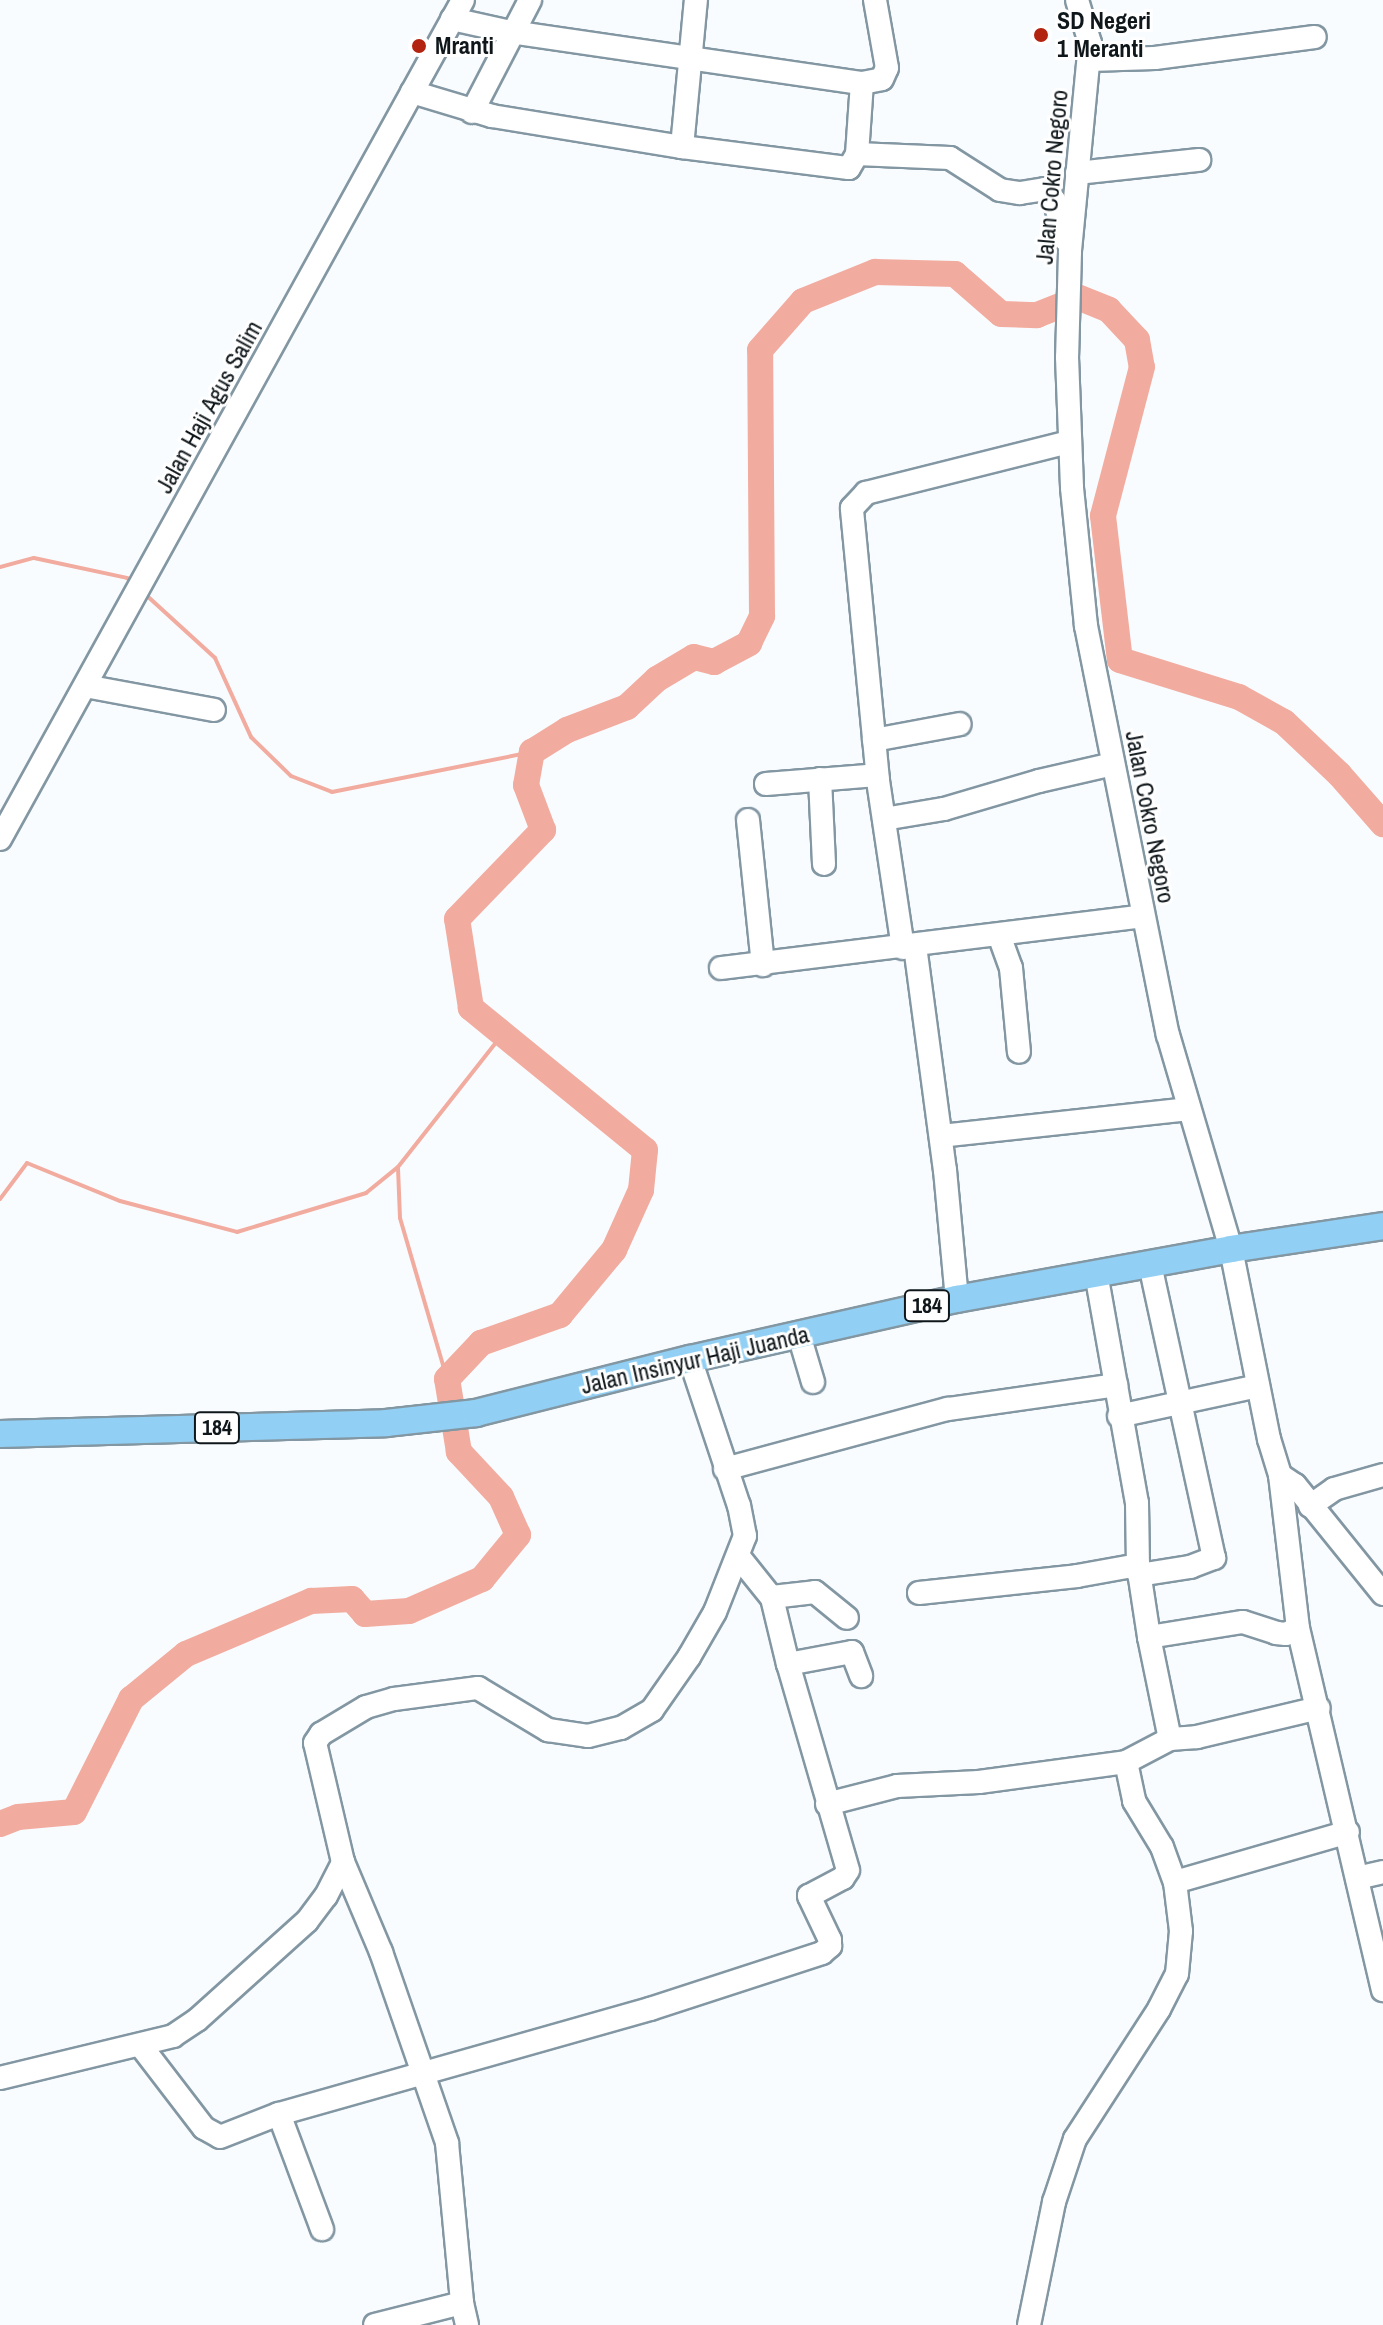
<!DOCTYPE html>
<html>
<head>
<meta charset="utf-8">
<style>
  body { margin:0 }
  #map { position:relative; width:1383px; height:2325px; overflow:hidden; background:#f8fcff; font-family:"Archivo Narrow",sans-serif }
  div>[style] { position:absolute }
  .stream>* { height:4px; margin:-2px; padding:0 2px; transform-origin:2px; border-radius:2px; background:#f2ac9f }
  .river>* { height:26px; margin:-13px; padding:0 13px; transform-origin:13px; border-radius:13px; background:#f2ac9f }
  .roads { filter:drop-shadow(2px 0 #8397a3) drop-shadow(-2px 0 #8397a3) drop-shadow(0 2px #8397a3) drop-shadow(0 -2px #8397a3) }
  .minor>* { height:22px; margin:-11px; padding:0 11px; transform-origin:11px; border-radius:11px; background:#fff }
  .major>* { height:26px; margin:-13px; padding:0 13px; transform-origin:13px; border-radius:13px; background:#91d0f4 }
  .dots>* { width:22px; height:22px; translate:-50% -50%; box-sizing:border-box; border:4px solid #fff; border-radius:50% }
  span { translate:-50% -50%; white-space:nowrap; text-align:center; line-height:1.15; -webkit-text-stroke:6px #fff; paint-order:stroke }
  .shield-label span { padding:2px 6px; background:#fff; border:2px solid; border-radius:6px; -webkit-text-stroke-width:0 }
  .shield-label { font-size:22px; color:#0f171b; font-weight:700 }
  .poi-label { font-size:24px; color:#0f171b; font-weight:700 }
  .left { translate:0 -50%; text-align:left }
  .street-label { font-size:24px; color:#0f171b }
</style>
</head>
<body>
<div id="map">
  <div class="stream">
    <i style="left:0;top:567px;width:35px;rotate:-15deg"></i>
    <i style="left:34px;top:558px;width:95px;rotate:12.1deg"></i>
    <i style="left:127px;top:578px;width:7px;rotate:34deg"></i>
    <i style="left:145px;top:594px;width:95px;rotate:42.4deg"></i>
    <i style="left:215px;top:658px;width:87px;rotate:65.5deg"></i>
    <i style="left:251px;top:737px;width:56px;rotate:44.3deg"></i>
    <i style="left:291px;top:776px;width:44px;rotate:21.3deg"></i>
    <i style="left:332px;top:792px;width:204px;rotate:-11.3deg"></i>
    <i style="left:398px;top:1168px;width:50px;rotate:87.7deg"></i>
    <i style="left:400px;top:1218px;width:168px;rotate:73.7deg"></i>
    <i style="left:0;top:1199px;width:45px;rotate:-53.1deg"></i>
    <i style="left:27px;top:1163px;width:100px;rotate:22.2deg"></i>
    <i style="left:120px;top:1201px;width:121px;rotate:14.8deg"></i>
    <i style="left:237px;top:1232px;width:135px;rotate:-16.8deg"></i>
    <i style="left:366px;top:1193px;width:41px;rotate:-39.1deg"></i>
    <i style="left:398px;top:1167px;width:168px;rotate:-51.8deg"></i>
  </div>
  <div class="river">
    <i style="left:0;top:1824px;width:19px;rotate:-21deg"></i>
    <i style="left:18px;top:1817px;width:56px;rotate:-5.1deg"></i>
    <i style="left:74px;top:1812px;width:127px;rotate:-63.2deg"></i>
    <i style="left:131px;top:1699px;width:71px;rotate:-39.3deg"></i>
    <i style="left:186px;top:1654px;width:136px;rotate:-23deg"></i>
    <i style="left:311px;top:1601px;width:41px;rotate:-2.8deg"></i>
    <i style="left:352px;top:1599px;width:20px;rotate:49deg"></i>
    <i style="left:365px;top:1614px;width:44px;rotate:-3.9deg"></i>
    <i style="left:409px;top:1611px;width:80px;rotate:-23.7deg"></i>
    <i style="left:482px;top:1579px;width:57px;rotate:-50.7deg"></i>
    <i style="left:518px;top:1535px;width:42px;rotate:-114.1deg"></i>
    <i style="left:501px;top:1497px;width:62px;rotate:-133deg"></i>
    <i style="left:459px;top:1452px;width:74px;rotate:-99.3deg"></i>
    <i style="left:447px;top:1379px;width:50px;rotate:-46.6deg"></i>
    <i style="left:481px;top:1343px;width:84px;rotate:-19.5deg"></i>
    <i style="left:560px;top:1315px;width:85px;rotate:-50.3deg"></i>
    <i style="left:614px;top:1250px;width:66px;rotate:-65.8deg"></i>
    <i style="left:641px;top:1190px;width:40px;rotate:-84.3deg"></i>
    <i style="left:645px;top:1150px;width:225px;rotate:-140.8deg"></i>
    <i style="left:471px;top:1008px;width:90px;rotate:-98.9deg"></i>
    <i style="left:457px;top:919px;width:124px;rotate:-46deg"></i>
    <i style="left:543px;top:830px;width:48px;rotate:-110.7deg"></i>
    <i style="left:526px;top:785px;width:34px;rotate:-80deg"></i>
    <i style="left:532px;top:752px;width:41px;rotate:-32.2deg"></i>
    <i style="left:567px;top:730px;width:64px;rotate:-21deg"></i>
    <i style="left:627px;top:707px;width:41px;rotate:-43deg"></i>
    <i style="left:657px;top:679px;width:43px;rotate:-30.7deg"></i>
    <i style="left:694px;top:657px;width:21px;rotate:14deg"></i>
    <i style="left:714px;top:662px;width:40px;rotate:-28deg"></i>
    <i style="left:749px;top:643px;width:30px;rotate:-64deg"></i>
    <i style="left:762px;top:616px;width:266px;rotate:-90.4deg"></i>
    <i style="left:760px;top:350px;width:65px;rotate:-48.7deg"></i>
    <i style="left:803px;top:301px;width:78px;rotate:-21.9deg"></i>
    <i style="left:875px;top:272px;width:80px;rotate:1.4deg"></i>
    <i style="left:955px;top:274px;width:61px;rotate:41deg"></i>
    <i style="left:1001px;top:314px;width:36px;rotate:2deg"></i>
    <i style="left:1037px;top:315px;width:46px;rotate:-21.6deg"></i>
    <i style="left:1080px;top:298px;width:31px;rotate:22deg"></i>
    <i style="left:1109px;top:310px;width:41px;rotate:47deg"></i>
    <i style="left:1137px;top:340px;width:27px;rotate:80deg"></i>
    <i style="left:1142px;top:367px;width:154px;rotate:104.7deg"></i>
    <i style="left:1103px;top:516px;width:145px;rotate:83.3deg"></i>
    <i style="left:1120px;top:660px;width:125px;rotate:17.3deg"></i>
    <i style="left:1239px;top:697px;width:51px;rotate:29.1deg"></i>
    <i style="left:1284px;top:722px;width:76px;rotate:43.4deg"></i>
    <i style="left:1339px;top:774px;width:67px;rotate:48.7deg"></i>
  </div>
  <div class="roads">
    <div class="minor">
      <i style="left:1077px;top:0;width:45px;rotate:73.2deg"></i>
      <i style="left:1090px;top:43px;width:210px;rotate:95.5deg"></i>
      <i style="left:1070px;top:252px;width:105px;rotate:91.6deg"></i>
      <i style="left:1067px;top:357px;width:131px;rotate:87.8deg"></i>
      <i style="left:1072px;top:488px;width:139px;rotate:84.2deg"></i>
      <i style="left:1086px;top:626px;width:417px;rotate:78.7deg"></i>
      <i style="left:1168px;top:1035px;width:223px;rotate:73.6deg"></i>
      <i style="left:1231px;top:1249px;width:194px;rotate:78.7deg"></i>
      <i style="left:1269px;top:1439px;width:38px;rotate:73deg"></i>
      <i style="left:1280px;top:1475px;width:154px;rotate:83.3deg"></i>
      <i style="left:1298px;top:1628px;width:372px;rotate:76.8deg"></i>
      <i style="left:452px;top:19px;width:60px;rotate:12.4deg"></i>
      <i style="left:511px;top:32px;width:355px;rotate:8.3deg"></i>
      <i style="left:1089px;top:60px;width:66px;rotate:-1.7deg"></i>
      <i style="left:1155px;top:58px;width:161px;rotate:-7.5deg"></i>
      <i style="left:412px;top:92px;width:84px;rotate:16.7deg"></i>
      <i style="left:492px;top:116px;width:193px;rotate:9.3deg"></i>
      <i style="left:682px;top:147px;width:168px;rotate:7.2deg"></i>
      <i style="left:849px;top:168px;width:16px;rotate:-60deg"></i>
      <i style="left:857px;top:154px;width:71px;rotate:-86deg"></i>
      <i style="left:862px;top:83px;width:20px;rotate:-11deg"></i>
      <i style="left:882px;top:79px;width:12px;rotate:-66deg"></i>
      <i style="left:887px;top:68px;width:69px;rotate:-100deg"></i>
      <i style="left:472px;top:112px;width:126px;rotate:-62.6deg"></i>
      <i style="left:682px;top:147px;width:148px;rotate:-84.6deg"></i>
      <i style="left:857px;top:154px;width:93px;rotate:2.5deg"></i>
      <i style="left:950px;top:158px;width:59px;rotate:32.6deg"></i>
      <i style="left:1000px;top:190px;width:20px;rotate:9deg"></i>
      <i style="left:1020px;top:193px;width:25px;rotate:-9deg"></i>
      <i style="left:1045px;top:189px;width:14px;rotate:51deg"></i>
      <i style="left:1054px;top:200px;width:42px;rotate:73.3deg"></i>
      <i style="left:1077px;top:173px;width:123px;rotate:-6.1deg"></i>
      <i style="left:85px;top:686px;width:131px;rotate:10.5deg"></i>
      <i style="left:874px;top:740px;width:87px;rotate:-10.5deg"></i>
      <i style="left:820px;top:779px;width:85px;rotate:87.3deg"></i>
      <i style="left:766px;top:784px;width:111px;rotate:-4.6deg"></i>
      <i style="left:884px;top:819px;width:61px;rotate:-9.5deg"></i>
      <i style="left:944px;top:809px;width:99px;rotate:-16.4deg"></i>
      <i style="left:1039px;top:781px;width:76px;rotate:-12.9deg"></i>
      <i style="left:748px;top:820px;width:146px;rotate:84.1deg"></i>
      <i style="left:0;top:839px;width:958px;rotate:-61.11deg"></i>
      <i style="left:999px;top:935px;width:35px;rotate:70deg"></i>
      <i style="left:1011px;top:968px;width:84px;rotate:84.6deg"></i>
      <i style="left:915px;top:946px;width:226px;rotate:82.4deg"></i>
      <i style="left:945px;top:1170px;width:130px;rotate:84.7deg"></i>
      <i style="left:903px;top:948px;width:170px;rotate:-98.5deg"></i>
      <i style="left:878px;top:780px;width:273px;rotate:-95.5deg"></i>
      <i style="left:852px;top:508px;width:21px;rotate:-47deg"></i>
      <i style="left:866px;top:493px;width:209px;rotate:-14.1deg"></i>
      <i style="left:721px;top:968px;width:425px;rotate:-7deg"></i>
      <i style="left:941px;top:1136px;width:248px;rotate:-6.2deg"></i>
      <i style="left:1096px;top:1273px;width:234px;rotate:79.9deg"></i>
      <i style="left:1137px;top:1503px;width:62px;rotate:89.1deg"></i>
      <i style="left:1138px;top:1565px;width:73px;rotate:81.3deg"></i>
      <i style="left:1149px;top:1637px;width:104px;rotate:78.4deg"></i>
      <i style="left:799px;top:1335px;width:49px;rotate:73.4deg"></i>
      <i style="left:1119px;top:1416px;width:142px;rotate:-12.2deg"></i>
      <i style="left:725px;top:1469px;width:231px;rotate:-15.1deg"></i>
      <i style="left:948px;top:1409px;width:170px;rotate:-8.1deg"></i>
      <i style="left:1280px;top:1475px;width:18px;rotate:34deg"></i>
      <i style="left:1295px;top:1485px;width:140px;rotate:51.1deg"></i>
      <i style="left:1310px;top:1506px;width:29px;rotate:-35deg"></i>
      <i style="left:1334px;top:1489px;width:51px;rotate:-15.9deg"></i>
      <i style="left:739px;top:1557px;width:53px;rotate:51.2deg"></i>
      <i style="left:772px;top:1598px;width:68px;rotate:76.4deg"></i>
      <i style="left:788px;top:1664px;width:65px;rotate:-10.6deg"></i>
      <i style="left:852px;top:1652px;width:26px;rotate:69deg"></i>
      <i style="left:1139px;top:1575px;width:52px;rotate:-8.9deg"></i>
      <i style="left:1190px;top:1567px;width:26px;rotate:-21deg"></i>
      <i style="left:1214px;top:1558px;width:301px;rotate:-102.3deg"></i>
      <i style="left:919px;top:1593px;width:159px;rotate:-6.1deg"></i>
      <i style="left:1077px;top:1576px;width:62px;rotate:-10.2deg"></i>
      <i style="left:772px;top:1597px;width:43px;rotate:-6.6deg"></i>
      <i style="left:815px;top:1592px;width:41px;rotate:39.1deg"></i>
      <i style="left:1149px;top:1637px;width:95px;rotate:-9.1deg"></i>
      <i style="left:1243px;top:1622px;width:35px;rotate:18deg"></i>
      <i style="left:1276px;top:1633px;width:10px;rotate:6deg"></i>
      <i style="left:1286px;top:1634px;width:13px;rotate:-27deg"></i>
      <i style="left:1126px;top:1762px;width:40px;rotate:78deg"></i>
      <i style="left:1134px;top:1801px;width:54px;rotate:58.7deg"></i>
      <i style="left:1162px;top:1847px;width:37px;rotate:70deg"></i>
      <i style="left:1175px;top:1882px;width:180px;rotate:-16.1deg"></i>
      <i style="left:827px;top:1804px;width:72px;rotate:-14.4deg"></i>
      <i style="left:897px;top:1786px;width:82px;rotate:-2.8deg"></i>
      <i style="left:979px;top:1782px;width:148px;rotate:-7.7deg"></i>
      <i style="left:1126px;top:1762px;width:50px;rotate:-27.6deg"></i>
      <i style="left:1170px;top:1739px;width:27px;rotate:-4deg"></i>
      <i style="left:1197px;top:1737px;width:125px;rotate:-13.4deg"></i>
      <i style="left:343px;top:1862px;width:98px;rotate:67.1deg"></i>
      <i style="left:381px;top:1952px;width:202px;rotate:70.9deg"></i>
      <i style="left:447px;top:2143px;width:161px;rotate:84.6deg"></i>
      <i style="left:462px;top:2303px;width:23px;rotate:77deg"></i>
      <i style="left:1357px;top:1878px;width:27px;rotate:-13deg"></i>
      <i style="left:141px;top:2046px;width:103px;rotate:52.5deg"></i>
      <i style="left:204px;top:2128px;width:18px;rotate:29deg"></i>
      <i style="left:220px;top:2137px;width:63px;rotate:-21.3deg"></i>
      <i style="left:279px;top:2114px;width:386px;rotate:-15.8deg"></i>
      <i style="left:650px;top:2009px;width:181px;rotate:-18deg"></i>
      <i style="left:822px;top:1953px;width:11px;rotate:-41deg"></i>
      <i style="left:830px;top:1946px;width:6px;rotate:-90deg"></i>
      <i style="left:830px;top:1940px;width:49px;rotate:-115.5deg"></i>
      <i style="left:809px;top:1896px;width:38px;rotate:-28deg"></i>
      <i style="left:843px;top:1878px;width:9px;rotate:-58deg"></i>
      <i style="left:848px;top:1870px;width:215px;rotate:-106.2deg"></i>
      <i style="left:0;top:2078px;width:178px;rotate:-13.6deg"></i>
      <i style="left:173px;top:2036px;width:29px;rotate:-34deg"></i>
      <i style="left:197px;top:2020px;width:148px;rotate:-42deg"></i>
      <i style="left:307px;top:1921px;width:31px;rotate:-53deg"></i>
      <i style="left:326px;top:1896px;width:38px;rotate:-63deg"></i>
      <i style="left:343px;top:1862px;width:122px;rotate:-103.2deg"></i>
      <i style="left:315px;top:1743px;width:11px;rotate:-56deg"></i>
      <i style="left:321px;top:1734px;width:52px;rotate:-31deg"></i>
      <i style="left:366px;top:1707px;width:29px;rotate:-16deg"></i>
      <i style="left:394px;top:1699px;width:85px;rotate:-7.5deg"></i>
      <i style="left:478px;top:1688px;width:82px;rotate:31deg"></i>
      <i style="left:548px;top:1730px;width:40px;rotate:8.5deg"></i>
      <i style="left:588px;top:1736px;width:34px;rotate:-14deg"></i>
      <i style="left:621px;top:1728px;width:36px;rotate:-30deg"></i>
      <i style="left:652px;top:1710px;width:65px;rotate:-55.1deg"></i>
      <i style="left:689px;top:1657px;width:52px;rotate:-60deg"></i>
      <i style="left:715px;top:1612px;width:82px;rotate:-68.5deg"></i>
      <i style="left:745px;top:1536px;width:31px;rotate:-101deg"></i>
      <i style="left:739px;top:1506px;width:155px;rotate:-108.4deg"></i>
      <i style="left:279px;top:2114px;width:123px;rotate:69.5deg"></i>
      <i style="left:375px;top:2325px;width:90px;rotate:-14.2deg"></i>
      <i style="left:1029px;top:2325px;width:126px;rotate:-78.5deg"></i>
      <i style="left:1054px;top:2202px;width:66px;rotate:-71.6deg"></i>
      <i style="left:1075px;top:2139px;width:155px;rotate:-57.1deg"></i>
      <i style="left:1159px;top:2009px;width:39px;rotate:-63deg"></i>
      <i style="left:1177px;top:1974px;width:43px;rotate:-84.7deg"></i>
      <i style="left:1181px;top:1931px;width:49px;rotate:-97deg"></i>
    </div>
    <div class="major">
      <i style="left:0;top:1434px;width:386px;rotate:-1.6deg"></i>
      <i style="left:386px;top:1423px;width:91px;rotate:-6.3deg"></i>
      <i style="left:476px;top:1413px;width:221px;rotate:-14.2deg"></i>
      <i style="left:690px;top:1359px;width:274px;rotate:-12.7deg"></i>
      <i style="left:957px;top:1299px;width:279px;rotate:-10.3deg"></i>
      <i style="left:1231px;top:1249px;width:154px;rotate:-8.6deg"></i>
    </div>
  </div>
  <div class="dots">
    <i style="left:1041px;top:35px;background:#b22410"></i>
    <i style="left:419px;top:46px;background:#b22410"></i>
  </div>
  <div class="shield-label">
    <span style="left:927px;top:1306px">184</span>
    <span style="left:217px;top:1428px">184</span>
  </div>
  <div class="poi-label">
    <span class="left" style="left:1057px;top:35px">SD Negeri<br>1 Meranti</span>
    <span class="left" style="left:435px;top:46px">Mranti</span>
  </div>
  <div class="street-label">
    <span style="left:1052px;top:177px;rotate:-85deg">Jalan Cokro Negoro</span>
    <span style="left:209px;top:407px;rotate:-61deg">Jalan Haji Agus Salim</span>
    <span style="left:1150px;top:817px;rotate:79deg">Jalan Cokro Negoro</span>
    <span style="left:695px;top:1360px;rotate:-13deg">Jalan Insinyur Haji Juanda</span>
  </div>
</div>
</body>
</html>
